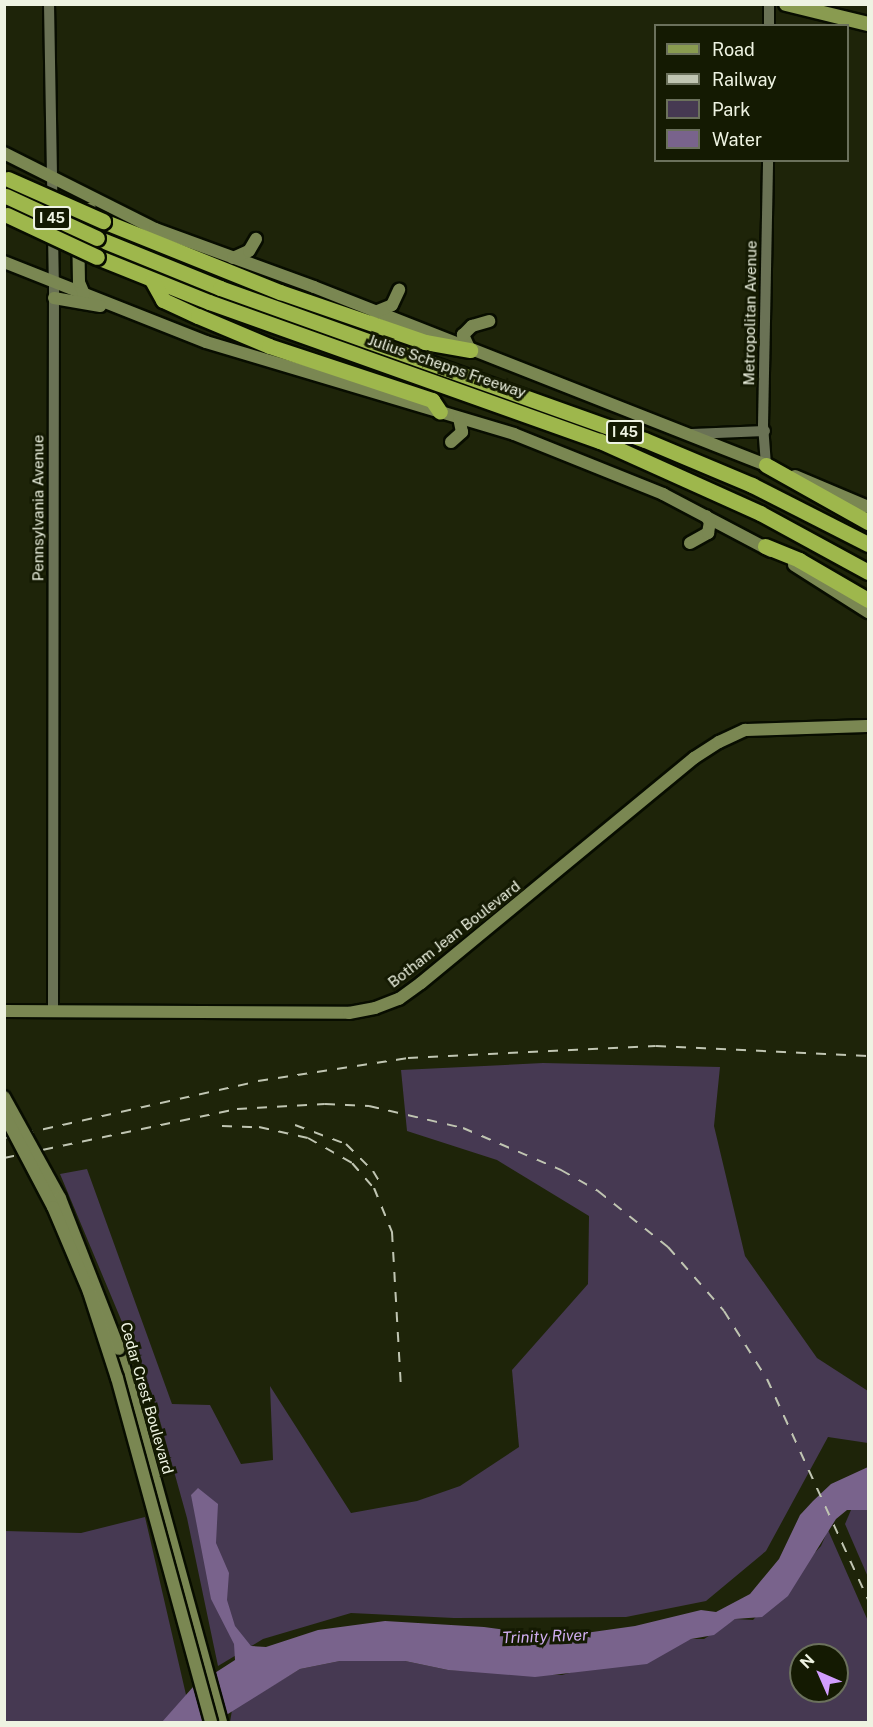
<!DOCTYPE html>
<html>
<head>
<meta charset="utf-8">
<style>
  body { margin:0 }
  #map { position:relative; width:873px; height:1727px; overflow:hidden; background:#1e2409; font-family:"Public Sans",sans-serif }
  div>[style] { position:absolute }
  .green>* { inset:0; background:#463952 }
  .water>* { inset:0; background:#79638c }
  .roads { filter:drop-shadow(2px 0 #080d00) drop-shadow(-2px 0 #080d00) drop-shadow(0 2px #080d00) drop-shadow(0 -2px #080d00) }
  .tertiary>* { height:10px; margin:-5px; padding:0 5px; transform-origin:5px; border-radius:5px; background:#6a7255 }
  .secondary>* { height:12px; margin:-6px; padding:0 6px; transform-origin:6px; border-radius:6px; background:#7a8752 }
  .primary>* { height:14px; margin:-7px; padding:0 7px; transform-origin:7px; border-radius:7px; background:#899b50 }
  .motorway>* { height:15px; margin:-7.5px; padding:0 7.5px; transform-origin:7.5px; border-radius:7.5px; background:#9eb74c }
  .rail>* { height:2px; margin-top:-1px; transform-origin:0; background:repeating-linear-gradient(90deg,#c0c5b2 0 10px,transparent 0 20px) }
  .bridges { filter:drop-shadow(2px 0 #080d00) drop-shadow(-2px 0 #080d00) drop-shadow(0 2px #080d00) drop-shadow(0 -2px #080d00) }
  .secondary-bridge>* { height:12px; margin:-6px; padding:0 6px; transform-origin:6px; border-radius:6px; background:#7a8752 }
  .motorway-bridge>* { height:15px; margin:-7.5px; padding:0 7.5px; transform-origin:7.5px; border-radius:7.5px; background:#9eb74c }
  span { translate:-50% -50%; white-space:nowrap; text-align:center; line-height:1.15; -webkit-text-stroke:6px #141a02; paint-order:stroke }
  .shield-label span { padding:2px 4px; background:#141a02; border:2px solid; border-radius:4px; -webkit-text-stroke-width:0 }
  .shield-label { font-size:14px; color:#eef3e2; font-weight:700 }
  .street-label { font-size:15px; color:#eef3e2 }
  .water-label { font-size:16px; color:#cfadef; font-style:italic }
  .frame { position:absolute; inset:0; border:6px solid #eef3e2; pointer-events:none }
  .legend { position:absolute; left:654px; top:24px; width:195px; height:138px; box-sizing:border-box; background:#141a02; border:2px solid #6b715c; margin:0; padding:8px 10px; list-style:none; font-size:18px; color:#eef3e2 }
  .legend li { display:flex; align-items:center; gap:12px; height:30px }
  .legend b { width:30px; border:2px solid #6b715c }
  .north { position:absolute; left:789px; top:1643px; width:60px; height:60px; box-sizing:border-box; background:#141a02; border:2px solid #6b715c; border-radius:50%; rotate:315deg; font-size:16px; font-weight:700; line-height:24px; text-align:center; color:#eef3e2 }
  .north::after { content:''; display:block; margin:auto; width:21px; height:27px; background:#d19dfe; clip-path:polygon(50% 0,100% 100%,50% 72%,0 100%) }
</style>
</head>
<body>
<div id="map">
  <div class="green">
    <i style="clip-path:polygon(543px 1063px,720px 1067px,714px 1126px,745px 1256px,817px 1358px,868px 1391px,868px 1443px,828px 1437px,766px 1551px,706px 1601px,626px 1617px,454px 1618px,351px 1613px,263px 1639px,218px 1666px,187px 1518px,153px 1396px,60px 1174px,87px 1169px,172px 1404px,210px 1405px,241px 1464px,273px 1460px,270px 1386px,351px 1513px,417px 1501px,460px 1486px,519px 1447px,512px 1370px,588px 1284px,589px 1216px,497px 1160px,407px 1131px,401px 1070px)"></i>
    <i style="clip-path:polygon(851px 1510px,868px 1510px,868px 1577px,845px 1524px)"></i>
    <i style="clip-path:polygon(145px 1517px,187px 1699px,176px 1722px,5px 1722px,5px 1531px,81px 1533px)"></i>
    <i style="clip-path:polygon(evenodd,828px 1530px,868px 1621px,868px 1722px,230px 1722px,232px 1710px,300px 1669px,340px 1661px,405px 1661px,448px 1670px,562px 1675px,691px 1639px,704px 1639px,735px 1619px,753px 1620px,821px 1546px,828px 1530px,801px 1655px,837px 1655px,837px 1691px,801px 1691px,801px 1655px)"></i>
  </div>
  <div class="water">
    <i style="clip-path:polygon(868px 1467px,868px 1510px,847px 1510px,836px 1519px,788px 1596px,762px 1617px,735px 1619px,714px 1635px,691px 1639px,647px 1664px,535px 1677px,448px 1670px,405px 1661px,340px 1661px,300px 1669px,215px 1722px,162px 1722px,193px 1687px,235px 1660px,234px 1644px,211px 1599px,191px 1495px,198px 1488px,218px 1504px,216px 1543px,229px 1573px,227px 1600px,235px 1626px,251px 1646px,266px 1647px,318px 1630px,385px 1621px,484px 1627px,557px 1637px,635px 1626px,701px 1610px,716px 1612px,750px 1594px,779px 1559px,800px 1515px,813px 1501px,831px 1484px)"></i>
  </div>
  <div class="roads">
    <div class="tertiary">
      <i style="left:49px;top:4px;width:279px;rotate:89deg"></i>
      <i style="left:54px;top:283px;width:728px;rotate:90.08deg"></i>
      <i style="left:769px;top:4px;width:22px;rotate:90deg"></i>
      <i style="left:692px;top:434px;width:73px;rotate:-2.4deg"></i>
      <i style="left:766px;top:465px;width:40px;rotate:-94.3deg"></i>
      <i style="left:763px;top:425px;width:265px;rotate:-88.9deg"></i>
    </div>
    <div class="secondary">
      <i style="left:4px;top:153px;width:169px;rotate:26.7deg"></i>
      <i style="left:155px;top:229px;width:169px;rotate:20deg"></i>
      <i style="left:314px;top:287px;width:493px;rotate:21.5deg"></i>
      <i style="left:233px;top:258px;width:17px;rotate:-24deg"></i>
      <i style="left:249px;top:251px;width:14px;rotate:-60deg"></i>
      <i style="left:4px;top:262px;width:217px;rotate:21.6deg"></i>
      <i style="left:206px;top:342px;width:321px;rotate:16.6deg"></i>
      <i style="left:514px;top:434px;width:161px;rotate:21.9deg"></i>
      <i style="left:663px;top:494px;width:122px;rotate:27.8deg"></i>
      <i style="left:84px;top:294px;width:13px;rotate:-113deg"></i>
      <i style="left:79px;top:282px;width:56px;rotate:-91deg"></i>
      <i style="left:78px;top:226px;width:21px;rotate:-55deg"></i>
      <i style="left:54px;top:298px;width:47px;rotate:9.9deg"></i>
      <i style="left:375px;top:312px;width:18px;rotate:-22deg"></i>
      <i style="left:392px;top:305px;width:17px;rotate:-65deg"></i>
      <i style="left:470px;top:350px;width:17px;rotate:-115deg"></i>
      <i style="left:463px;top:335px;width:13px;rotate:-45deg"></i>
      <i style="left:472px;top:326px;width:18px;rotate:-16deg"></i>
      <i style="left:451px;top:442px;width:15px;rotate:-42deg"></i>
      <i style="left:462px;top:432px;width:14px;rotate:-102deg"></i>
      <i style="left:795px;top:476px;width:79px;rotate:23deg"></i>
      <i style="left:690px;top:543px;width:21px;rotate:-29deg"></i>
      <i style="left:708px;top:533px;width:11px;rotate:-80deg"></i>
      <i style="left:710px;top:522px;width:7px;rotate:-124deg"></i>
      <i style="left:794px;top:565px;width:88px;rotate:32.4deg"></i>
      <i style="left:4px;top:1011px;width:345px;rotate:0.3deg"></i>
      <i style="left:349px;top:1013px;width:26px;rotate:-11deg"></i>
      <i style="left:375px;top:1008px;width:26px;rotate:-21deg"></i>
      <i style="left:399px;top:999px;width:27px;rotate:-36deg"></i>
      <i style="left:421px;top:983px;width:354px;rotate:-39.5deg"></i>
      <i style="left:694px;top:758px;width:30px;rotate:-33deg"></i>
      <i style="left:719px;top:742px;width:29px;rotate:-25deg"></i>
      <i style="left:745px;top:730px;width:123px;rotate:-1.9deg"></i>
      <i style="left:119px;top:1349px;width:387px;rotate:74.7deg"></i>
    </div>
    <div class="primary">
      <i style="left:786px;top:4px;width:84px;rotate:13.7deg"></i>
    </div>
    <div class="motorway">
      <i style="left:103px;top:221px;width:191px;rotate:21.9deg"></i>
      <i style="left:280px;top:292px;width:153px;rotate:19deg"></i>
      <i style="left:425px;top:342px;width:46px;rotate:10.1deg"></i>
      <i style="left:97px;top:238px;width:133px;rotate:22.1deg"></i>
      <i style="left:220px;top:288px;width:451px;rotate:19.7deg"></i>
      <i style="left:645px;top:440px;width:116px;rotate:22.8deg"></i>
      <i style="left:752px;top:485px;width:130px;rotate:27deg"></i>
      <i style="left:97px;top:257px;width:121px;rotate:21.9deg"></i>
      <i style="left:209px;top:302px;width:415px;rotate:19.6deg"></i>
      <i style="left:600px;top:441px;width:175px;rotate:24.2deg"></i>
      <i style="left:760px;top:513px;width:123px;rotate:28.6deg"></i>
      <i style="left:152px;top:280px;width:23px;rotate:61deg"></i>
      <i style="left:163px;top:300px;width:38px;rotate:25deg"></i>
      <i style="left:198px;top:316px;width:77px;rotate:22.9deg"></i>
      <i style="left:269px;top:346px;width:172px;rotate:18.3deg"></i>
      <i style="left:432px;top:400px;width:14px;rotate:56deg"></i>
      <i style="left:766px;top:465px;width:117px;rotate:29.2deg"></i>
      <i style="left:765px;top:546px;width:37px;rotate:22deg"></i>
      <i style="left:799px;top:560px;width:80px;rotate:30.1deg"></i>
    </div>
  </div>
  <div class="rail">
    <i style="left:295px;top:1125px;width:54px;rotate:20.4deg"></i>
    <i style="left:346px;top:1144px;width:38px;rotate:45deg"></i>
    <i style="left:373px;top:1171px;width:17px;rotate:59deg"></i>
    <i style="left:222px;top:1126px;width:37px;rotate:2deg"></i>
    <i style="left:259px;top:1127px;width:50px;rotate:12.7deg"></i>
    <i style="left:308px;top:1138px;width:51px;rotate:29.6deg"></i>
    <i style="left:352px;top:1163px;width:33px;rotate:49deg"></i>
    <i style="left:374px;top:1188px;width:48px;rotate:67.8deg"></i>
    <i style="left:392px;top:1232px;width:158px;rotate:86.7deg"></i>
    <i style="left:4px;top:1138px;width:260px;rotate:-12.6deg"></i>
    <i style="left:258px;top:1081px;width:152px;rotate:-8.7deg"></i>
    <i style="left:408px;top:1058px;width:248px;rotate:-2.8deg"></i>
    <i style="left:656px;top:1046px;width:212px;rotate:2.7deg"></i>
    <i style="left:4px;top:1158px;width:238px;rotate:-11.9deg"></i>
    <i style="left:237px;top:1109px;width:88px;rotate:-3.3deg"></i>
    <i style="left:325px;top:1104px;width:44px;rotate:2.6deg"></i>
    <i style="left:369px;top:1106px;width:97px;rotate:13.2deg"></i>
    <i style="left:463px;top:1128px;width:107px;rotate:23.2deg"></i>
    <i style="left:561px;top:1170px;width:43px;rotate:29.6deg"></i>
    <i style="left:598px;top:1191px;width:90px;rotate:38.7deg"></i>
    <i style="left:668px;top:1247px;width:85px;rotate:48.8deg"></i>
    <i style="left:724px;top:1311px;width:80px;rotate:57.7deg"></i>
    <i style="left:767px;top:1379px;width:243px;rotate:65.4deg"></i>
  </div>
  <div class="bridges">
    <div class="secondary-bridge">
      <i style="left:4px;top:1097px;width:115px;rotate:61deg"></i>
      <i style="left:60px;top:1198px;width:162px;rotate:68.7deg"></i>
      <i style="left:4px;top:1114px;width:105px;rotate:62.2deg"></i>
      <i style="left:53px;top:1207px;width:92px;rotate:67deg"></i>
      <i style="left:89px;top:1292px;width:90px;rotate:72deg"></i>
      <i style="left:117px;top:1378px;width:357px;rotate:74.7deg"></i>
    </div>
    <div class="motorway-bridge">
      <i style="left:8px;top:179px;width:104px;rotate:23.9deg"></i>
      <i style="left:6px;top:196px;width:100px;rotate:24.8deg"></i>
      <i style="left:7px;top:215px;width:99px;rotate:25deg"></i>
    </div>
  </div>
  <div class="shield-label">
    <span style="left:52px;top:218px">I 45</span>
    <span style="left:625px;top:432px">I 45</span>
  </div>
  <div class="street-label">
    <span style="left:750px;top:313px;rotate:-89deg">Metropolitan Avenue</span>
    <span style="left:447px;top:366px;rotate:19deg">Julius Schepps Freeway</span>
    <span style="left:38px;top:508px;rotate:-90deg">Pennsylvania Avenue</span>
    <span style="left:454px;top:934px;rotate:-38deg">Botham Jean Boulevard</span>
    <span style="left:147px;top:1398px;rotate:74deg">Cedar Crest Boulevard</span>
  </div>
  <div class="water-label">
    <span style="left:545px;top:1637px;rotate:-2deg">Trinity River</span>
  </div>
  <div class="frame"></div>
  <ul class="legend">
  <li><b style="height:8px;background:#899b50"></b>Road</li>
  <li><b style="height:8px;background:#c0c5b2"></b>Railway</li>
  <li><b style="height:16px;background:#463952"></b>Park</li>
  <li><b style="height:16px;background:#79638c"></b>Water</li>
  </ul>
  <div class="north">N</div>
</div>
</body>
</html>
